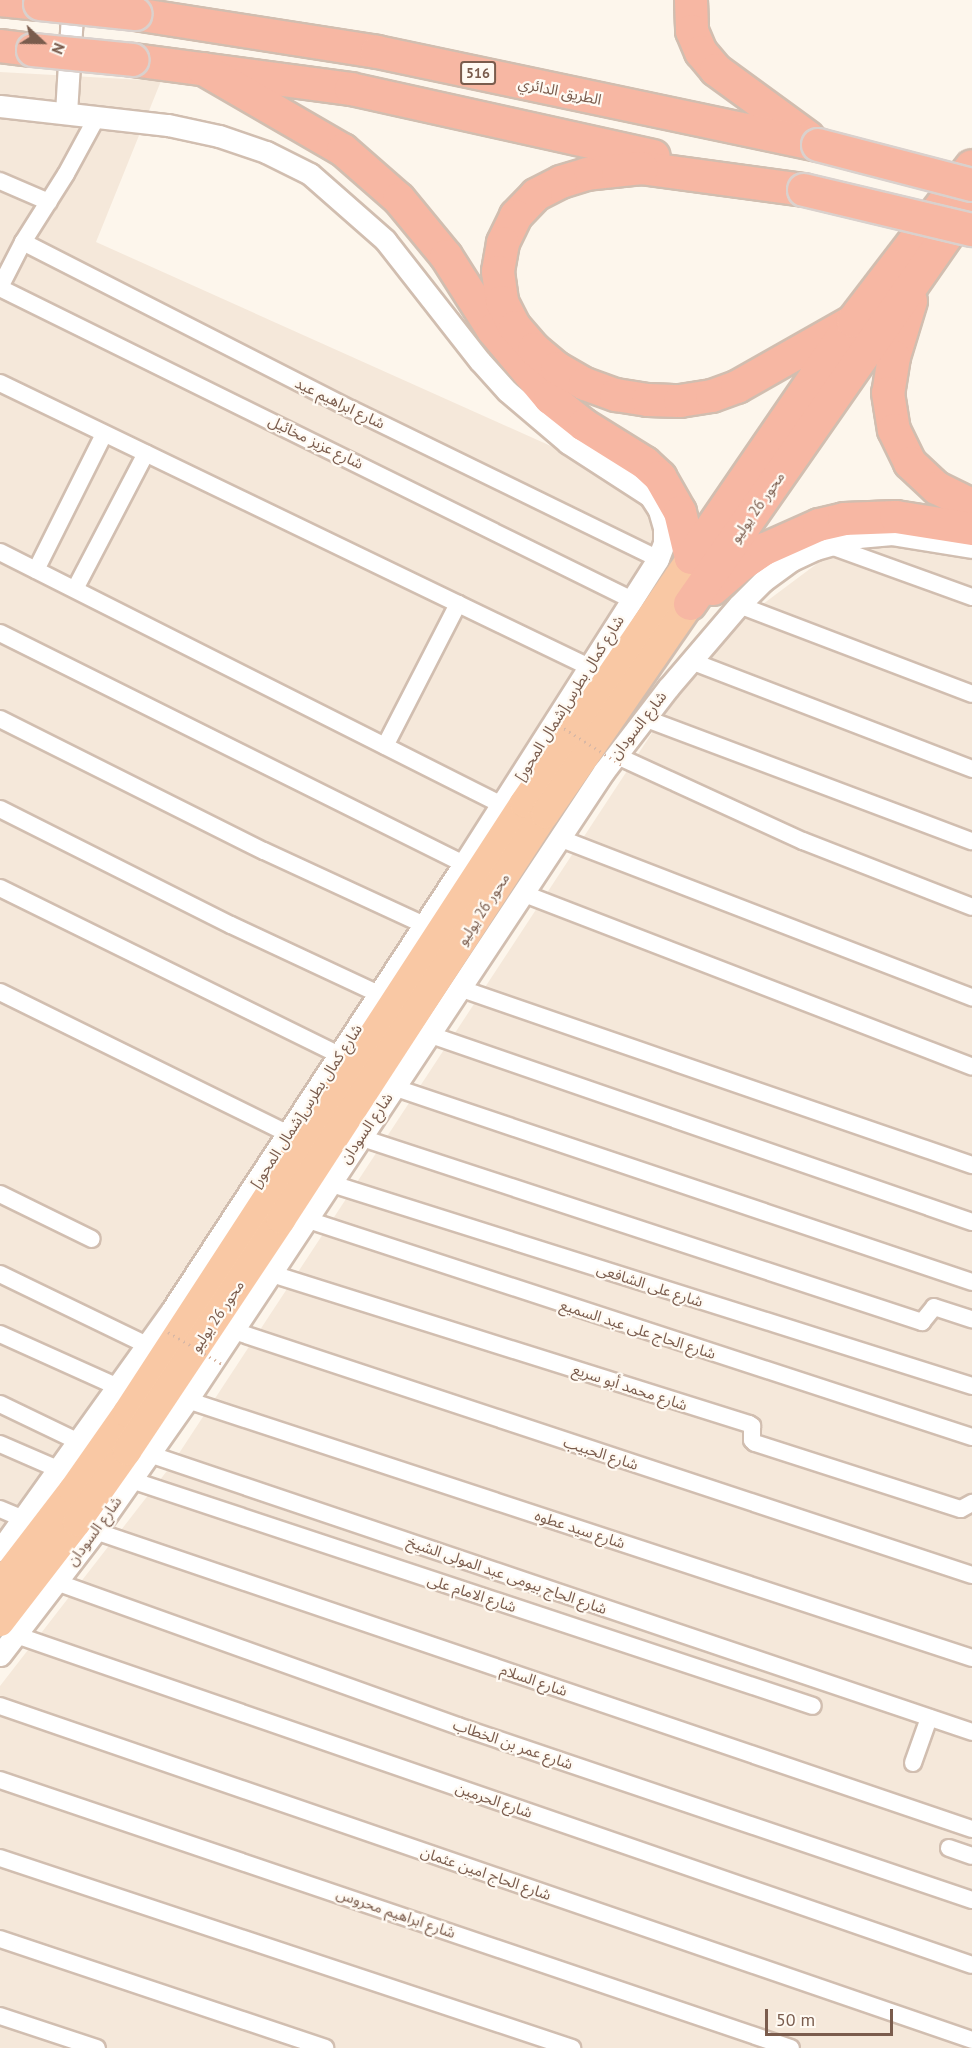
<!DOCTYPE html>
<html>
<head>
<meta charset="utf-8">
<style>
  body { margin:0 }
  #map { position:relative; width:972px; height:2048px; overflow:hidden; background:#fdf6ec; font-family:"PT Sans","Noto Sans Arabic",sans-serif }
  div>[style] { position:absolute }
  .residential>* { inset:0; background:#f5e8da }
  .roads { filter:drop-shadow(2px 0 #d1beb0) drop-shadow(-2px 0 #d1beb0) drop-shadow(0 2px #d1beb0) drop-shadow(0 -2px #d1beb0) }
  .minor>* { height:16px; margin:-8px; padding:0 8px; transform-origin:8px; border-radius:8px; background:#fff }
  .tertiary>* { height:21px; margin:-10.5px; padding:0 10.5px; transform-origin:10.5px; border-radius:10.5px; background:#fff }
  .trunk>* { height:28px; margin:-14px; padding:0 14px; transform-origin:14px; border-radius:14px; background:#f9c8a4 }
  .motorway>* { height:32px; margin:-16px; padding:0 16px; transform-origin:16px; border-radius:16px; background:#f7b7a3 }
  .path-bridge>* { height:3px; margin-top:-1.5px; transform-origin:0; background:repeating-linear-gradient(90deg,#d9b8a5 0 1.5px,transparent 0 6px) }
  .bridges { filter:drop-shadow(2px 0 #dad1cd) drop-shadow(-2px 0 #dad1cd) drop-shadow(0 2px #dad1cd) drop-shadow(0 -2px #dad1cd) }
  .motorway-bridge>* { height:32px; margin:-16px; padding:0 16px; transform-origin:16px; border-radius:16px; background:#f7b7a3 }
  span { translate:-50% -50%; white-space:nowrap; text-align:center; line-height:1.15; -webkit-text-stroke:4.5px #fffaf3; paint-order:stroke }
  .shield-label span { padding:2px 4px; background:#fffaf3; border:2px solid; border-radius:4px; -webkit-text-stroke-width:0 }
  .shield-label { font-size:14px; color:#7a5c4d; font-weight:700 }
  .street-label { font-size:15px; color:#7a5c4d }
  .north { position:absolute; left:12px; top:12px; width:60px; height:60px; -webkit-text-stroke:4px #fffaf3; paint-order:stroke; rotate:112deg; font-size:16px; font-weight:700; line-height:24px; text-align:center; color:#7a5c4d }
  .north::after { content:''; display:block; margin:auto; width:21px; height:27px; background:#7a5c4d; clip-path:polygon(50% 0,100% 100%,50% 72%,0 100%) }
  .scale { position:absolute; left:765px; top:2009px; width:128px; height:27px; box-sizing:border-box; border:3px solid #7a5c4d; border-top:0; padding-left:8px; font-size:18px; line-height:21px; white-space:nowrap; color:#7a5c4d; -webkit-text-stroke:4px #fffaf3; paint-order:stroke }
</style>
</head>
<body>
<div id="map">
  <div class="residential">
    <i style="clip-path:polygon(0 72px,161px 81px,96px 242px,720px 522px,0 1577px)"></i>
    <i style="clip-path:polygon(972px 505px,972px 2048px,0 2048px,0 1686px,170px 1467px,711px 643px,882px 515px)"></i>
  </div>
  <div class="roads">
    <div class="minor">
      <i style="left:0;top:181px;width:53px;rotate:23.2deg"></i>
      <i style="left:23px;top:242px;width:368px;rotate:27deg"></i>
      <i style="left:351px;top:409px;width:342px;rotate:26deg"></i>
      <i style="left:0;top:287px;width:51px;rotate:-62.9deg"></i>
      <i style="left:23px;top:242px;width:80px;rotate:-57.7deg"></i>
      <i style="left:66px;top:174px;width:65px;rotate:-61.5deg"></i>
      <i style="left:0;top:288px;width:705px;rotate:26.27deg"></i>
      <i style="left:0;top:383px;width:654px;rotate:25.74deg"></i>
      <i style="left:828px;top:545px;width:153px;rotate:19.9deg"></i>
      <i style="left:0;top:552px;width:562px;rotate:26.75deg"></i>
      <i style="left:36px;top:570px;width:152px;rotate:-63.4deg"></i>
      <i style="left:75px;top:589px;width:153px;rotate:-62.4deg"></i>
      <i style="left:739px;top:605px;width:249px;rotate:20.9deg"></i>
      <i style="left:0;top:633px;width:518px;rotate:26.47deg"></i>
      <i style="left:691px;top:661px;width:301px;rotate:21deg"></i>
      <i style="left:644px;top:718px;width:350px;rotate:20.6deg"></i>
      <i style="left:0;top:719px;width:295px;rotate:26.6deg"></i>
      <i style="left:264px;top:851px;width:176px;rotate:24.8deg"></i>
      <i style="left:385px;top:746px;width:160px;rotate:-62.8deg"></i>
      <i style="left:615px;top:755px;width:207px;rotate:24.6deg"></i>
      <i style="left:803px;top:841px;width:181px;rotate:21.3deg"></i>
      <i style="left:0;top:809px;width:258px;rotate:26.7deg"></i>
      <i style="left:231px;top:925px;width:163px;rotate:25deg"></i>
      <i style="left:559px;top:838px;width:443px;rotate:21.1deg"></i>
      <i style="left:0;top:888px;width:379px;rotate:26.2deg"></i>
      <i style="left:522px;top:893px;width:482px;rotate:21.1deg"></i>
      <i style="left:459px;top:988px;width:543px;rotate:19.04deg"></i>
      <i style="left:0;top:992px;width:322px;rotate:26.2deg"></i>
      <i style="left:428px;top:1034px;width:576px;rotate:19.06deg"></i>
      <i style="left:393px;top:1087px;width:611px;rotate:18.61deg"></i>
      <i style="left:359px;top:1137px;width:593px;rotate:18.19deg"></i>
      <i style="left:922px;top:1322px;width:19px;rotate:-51deg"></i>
      <i style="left:934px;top:1307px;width:40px;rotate:18deg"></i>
      <i style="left:329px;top:1183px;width:674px;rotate:17.52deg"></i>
      <i style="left:0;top:1194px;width:102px;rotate:26.1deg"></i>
      <i style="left:305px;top:1219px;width:702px;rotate:18.1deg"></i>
      <i style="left:269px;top:1273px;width:503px;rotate:17.46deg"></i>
      <i style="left:749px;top:1424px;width:4px;rotate:34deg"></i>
      <i style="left:752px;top:1426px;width:14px;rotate:90deg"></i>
      <i style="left:752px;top:1440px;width:4px;rotate:45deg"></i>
      <i style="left:755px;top:1443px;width:216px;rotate:17.8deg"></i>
      <i style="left:961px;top:1509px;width:13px;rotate:-29deg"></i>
      <i style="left:0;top:1274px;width:163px;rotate:25.8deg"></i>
      <i style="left:231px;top:1330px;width:780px;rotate:18.3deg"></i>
      <i style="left:0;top:1334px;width:129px;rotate:24.2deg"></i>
      <i style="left:187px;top:1400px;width:826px;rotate:18.19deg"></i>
      <i style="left:0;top:1404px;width:88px;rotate:25.7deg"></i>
      <i style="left:0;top:1444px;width:65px;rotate:23.4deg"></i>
      <i style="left:149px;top:1454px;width:869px;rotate:18.66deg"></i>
      <i style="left:131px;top:1480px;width:718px;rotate:18.33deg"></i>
      <i style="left:0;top:1509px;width:26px;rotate:23deg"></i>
      <i style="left:95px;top:1531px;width:926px;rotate:18.77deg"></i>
      <i style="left:56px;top:1582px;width:427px;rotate:19.7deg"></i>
      <i style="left:458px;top:1726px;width:543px;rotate:18.7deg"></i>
      <i style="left:16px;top:1635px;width:1011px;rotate:19.04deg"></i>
      <i style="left:0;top:1706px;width:1028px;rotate:18.96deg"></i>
      <i style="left:913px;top:1763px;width:48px;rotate:-70.4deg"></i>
      <i style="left:0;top:1780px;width:835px;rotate:18.72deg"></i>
      <i style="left:949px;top:1848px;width:24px;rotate:19deg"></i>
      <i style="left:0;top:1858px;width:603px;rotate:18.37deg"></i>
      <i style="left:0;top:1939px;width:343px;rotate:18.5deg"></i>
      <i style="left:0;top:2016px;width:102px;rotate:18.3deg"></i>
    </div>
    <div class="tertiary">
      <i style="left:0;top:106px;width:169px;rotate:6.5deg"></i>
      <i style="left:168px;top:125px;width:52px;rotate:12.2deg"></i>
      <i style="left:219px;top:136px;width:50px;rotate:18.8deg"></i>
      <i style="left:266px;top:152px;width:49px;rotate:26.6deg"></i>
      <i style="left:310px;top:174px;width:100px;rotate:41.3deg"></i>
      <i style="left:385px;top:240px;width:154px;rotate:51.9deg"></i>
      <i style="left:480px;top:361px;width:40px;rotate:48deg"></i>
      <i style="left:507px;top:391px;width:80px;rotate:40.4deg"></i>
      <i style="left:568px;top:443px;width:98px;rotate:32.9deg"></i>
      <i style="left:650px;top:496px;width:17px;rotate:57deg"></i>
      <i style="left:659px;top:510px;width:18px;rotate:74deg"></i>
      <i style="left:664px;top:527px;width:16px;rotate:90deg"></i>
      <i style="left:664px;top:543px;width:17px;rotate:111deg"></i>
      <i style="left:658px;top:559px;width:361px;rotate:122.5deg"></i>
      <i style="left:464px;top:864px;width:533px;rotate:123.21deg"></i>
      <i style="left:172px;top:1310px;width:295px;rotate:125.6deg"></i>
      <i style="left:66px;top:113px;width:113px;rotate:-86.5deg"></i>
      <i style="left:0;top:1655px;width:156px;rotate:-52.5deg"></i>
      <i style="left:95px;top:1531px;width:160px;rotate:-54.9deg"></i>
      <i style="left:187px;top:1400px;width:755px;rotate:-56.46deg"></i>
      <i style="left:604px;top:771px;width:105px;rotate:-52.4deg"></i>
      <i style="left:668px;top:688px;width:109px;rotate:-49.5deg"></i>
      <i style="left:739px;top:605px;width:34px;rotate:-45deg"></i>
      <i style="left:763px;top:581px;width:36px;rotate:-36deg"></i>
      <i style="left:792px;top:560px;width:26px;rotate:-25deg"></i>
      <i style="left:816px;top:549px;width:44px;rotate:-15.9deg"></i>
      <i style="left:858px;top:537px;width:34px;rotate:-5deg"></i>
      <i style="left:892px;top:534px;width:81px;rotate:9.2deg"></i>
    </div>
    <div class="trunk">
      <i style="left:0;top:1585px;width:120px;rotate:-52.5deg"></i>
      <i style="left:73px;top:1490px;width:94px;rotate:-55deg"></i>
      <i style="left:127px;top:1413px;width:728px;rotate:-56.94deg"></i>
      <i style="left:524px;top:803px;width:297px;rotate:-55.7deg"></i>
      <i style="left:0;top:1622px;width:126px;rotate:-52.4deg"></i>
      <i style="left:77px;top:1522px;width:87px;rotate:-54.8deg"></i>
      <i style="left:127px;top:1451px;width:278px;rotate:-56.3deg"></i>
      <i style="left:281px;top:1220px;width:484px;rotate:-57deg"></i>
      <i style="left:545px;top:814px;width:255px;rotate:-55.4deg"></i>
    </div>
    <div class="motorway">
      <i style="left:0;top:0;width:40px;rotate:5.7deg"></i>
      <i style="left:691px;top:0;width:31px;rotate:88deg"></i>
      <i style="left:692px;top:31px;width:23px;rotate:67deg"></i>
      <i style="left:701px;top:52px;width:23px;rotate:50deg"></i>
      <i style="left:716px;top:70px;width:114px;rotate:36.1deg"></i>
      <i style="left:135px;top:14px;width:245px;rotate:8.9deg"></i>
      <i style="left:377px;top:52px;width:451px;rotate:11.9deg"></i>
      <i style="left:0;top:46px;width:33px;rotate:7deg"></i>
      <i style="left:133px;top:60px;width:220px;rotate:7.6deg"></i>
      <i style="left:351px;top:89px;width:310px;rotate:12.5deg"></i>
      <i style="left:203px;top:69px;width:162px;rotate:30.1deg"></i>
      <i style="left:343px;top:150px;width:74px;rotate:41.2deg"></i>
      <i style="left:399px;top:199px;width:74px;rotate:50.5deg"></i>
      <i style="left:446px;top:256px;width:88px;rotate:57.6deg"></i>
      <i style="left:493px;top:330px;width:89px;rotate:50deg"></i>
      <i style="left:550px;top:398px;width:43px;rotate:38.5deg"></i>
      <i style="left:584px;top:425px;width:72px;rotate:31.9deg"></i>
      <i style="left:645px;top:463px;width:21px;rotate:43deg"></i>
      <i style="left:660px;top:477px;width:40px;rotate:60.3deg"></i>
      <i style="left:680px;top:512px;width:47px;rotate:76.6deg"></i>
      <i style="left:804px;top:190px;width:163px;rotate:-172.3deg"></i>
      <i style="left:642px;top:168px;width:55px;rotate:173.8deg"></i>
      <i style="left:587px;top:174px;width:27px;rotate:163deg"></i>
      <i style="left:561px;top:182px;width:28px;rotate:153deg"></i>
      <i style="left:536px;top:195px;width:29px;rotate:134deg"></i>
      <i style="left:516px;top:216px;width:30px;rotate:116deg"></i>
      <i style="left:503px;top:243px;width:29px;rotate:100deg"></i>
      <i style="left:498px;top:272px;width:30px;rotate:82deg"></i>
      <i style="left:502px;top:302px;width:28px;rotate:63deg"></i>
      <i style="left:515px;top:327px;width:29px;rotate:49deg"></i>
      <i style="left:534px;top:349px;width:30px;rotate:40deg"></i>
      <i style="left:557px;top:368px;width:32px;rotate:30deg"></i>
      <i style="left:585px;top:384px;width:33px;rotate:20deg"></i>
      <i style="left:616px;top:395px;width:32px;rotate:9deg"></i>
      <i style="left:648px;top:400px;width:32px;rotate:2deg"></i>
      <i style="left:680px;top:401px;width:32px;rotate:-9deg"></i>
      <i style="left:712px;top:396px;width:27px;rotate:-20deg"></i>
      <i style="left:737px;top:387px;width:133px;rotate:-29.6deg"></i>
      <i style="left:911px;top:301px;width:59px;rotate:106.9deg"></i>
      <i style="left:894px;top:357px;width:36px;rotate:99deg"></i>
      <i style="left:888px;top:393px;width:37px;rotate:81deg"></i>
      <i style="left:894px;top:430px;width:37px;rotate:64deg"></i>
      <i style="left:910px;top:463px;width:37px;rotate:43deg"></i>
      <i style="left:937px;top:488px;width:39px;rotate:26deg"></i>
      <i style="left:691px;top:558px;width:287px;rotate:-55.6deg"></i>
      <i style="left:853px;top:321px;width:195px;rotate:-52.5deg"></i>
      <i style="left:713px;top:589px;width:33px;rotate:-41deg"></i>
      <i style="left:738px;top:567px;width:32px;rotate:-34deg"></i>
      <i style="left:765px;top:549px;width:59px;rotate:-24deg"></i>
      <i style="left:819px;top:525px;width:26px;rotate:-13deg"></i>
      <i style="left:844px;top:519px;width:52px;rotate:-2.2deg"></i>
      <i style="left:896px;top:517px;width:77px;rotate:9deg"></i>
      <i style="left:690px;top:604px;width:493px;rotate:-55.1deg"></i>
    </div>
  </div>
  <div class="path-bridge">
    <i style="left:559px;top:725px;width:76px;rotate:32.6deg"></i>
    <i style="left:168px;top:1332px;width:66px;rotate:30.8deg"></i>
  </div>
  <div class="bridges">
    <div class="motorway-bridge">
      <i style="left:40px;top:4px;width:96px;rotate:6deg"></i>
      <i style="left:33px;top:50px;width:100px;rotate:5.7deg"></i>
      <i style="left:818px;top:145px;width:159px;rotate:14.6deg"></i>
      <i style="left:804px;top:190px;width:173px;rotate:13.4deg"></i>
    </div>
  </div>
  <div class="shield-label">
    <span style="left:478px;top:73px">516</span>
  </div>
  <div class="street-label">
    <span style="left:560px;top:91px;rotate:12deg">الطريق الدائري</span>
    <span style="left:340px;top:403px;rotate:26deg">شارع ابراهيم عيد</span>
    <span style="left:316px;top:442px;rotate:26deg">شارع عزيز مخائيل</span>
    <span style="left:757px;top:507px;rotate:-55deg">محور 26 يوليو</span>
    <span style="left:569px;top:698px;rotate:-58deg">شارع كمال بطرس[شمال المحور]</span>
    <span style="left:638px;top:725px;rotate:-52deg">شارع السودان</span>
    <span style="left:483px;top:909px;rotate:-57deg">محور 26 يوليو</span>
    <span style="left:306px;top:1106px;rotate:-57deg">شارع كمال بطرس[شمال المحور]</span>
    <span style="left:366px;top:1128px;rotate:-56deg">شارع السودان</span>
    <span style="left:650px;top:1285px;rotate:18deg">شارع على الشافعى</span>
    <span style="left:217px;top:1316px;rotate:-56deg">محور 26 يوليو</span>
    <span style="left:638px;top:1329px;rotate:18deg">شارع الحاج على عبد السميع</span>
    <span style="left:630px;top:1387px;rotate:18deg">شارع محمد أبو سريع</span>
    <span style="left:601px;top:1453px;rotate:18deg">شارع الحبيب</span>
    <span style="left:580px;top:1529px;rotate:18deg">شارع سيد عطوه</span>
    <span style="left:94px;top:1531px;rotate:-54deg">شارع السودان</span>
    <span style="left:507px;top:1575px;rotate:19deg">شارع الحاج بيومى عبد المولى الشيخ</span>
    <span style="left:472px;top:1593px;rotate:18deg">شارع الامام على</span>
    <span style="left:534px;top:1680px;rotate:19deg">شارع السلام</span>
    <span style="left:513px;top:1744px;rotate:19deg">شارع عمر بن الخطاب</span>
    <span style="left:494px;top:1800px;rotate:19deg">شارع الحرمين</span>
    <span style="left:486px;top:1873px;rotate:19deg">شارع الحاج امين عثمان</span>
    <span style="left:396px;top:1913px;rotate:19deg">شارع ابراهيم محروس</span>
  </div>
  <div class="north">N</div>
  <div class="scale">50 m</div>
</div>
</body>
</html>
